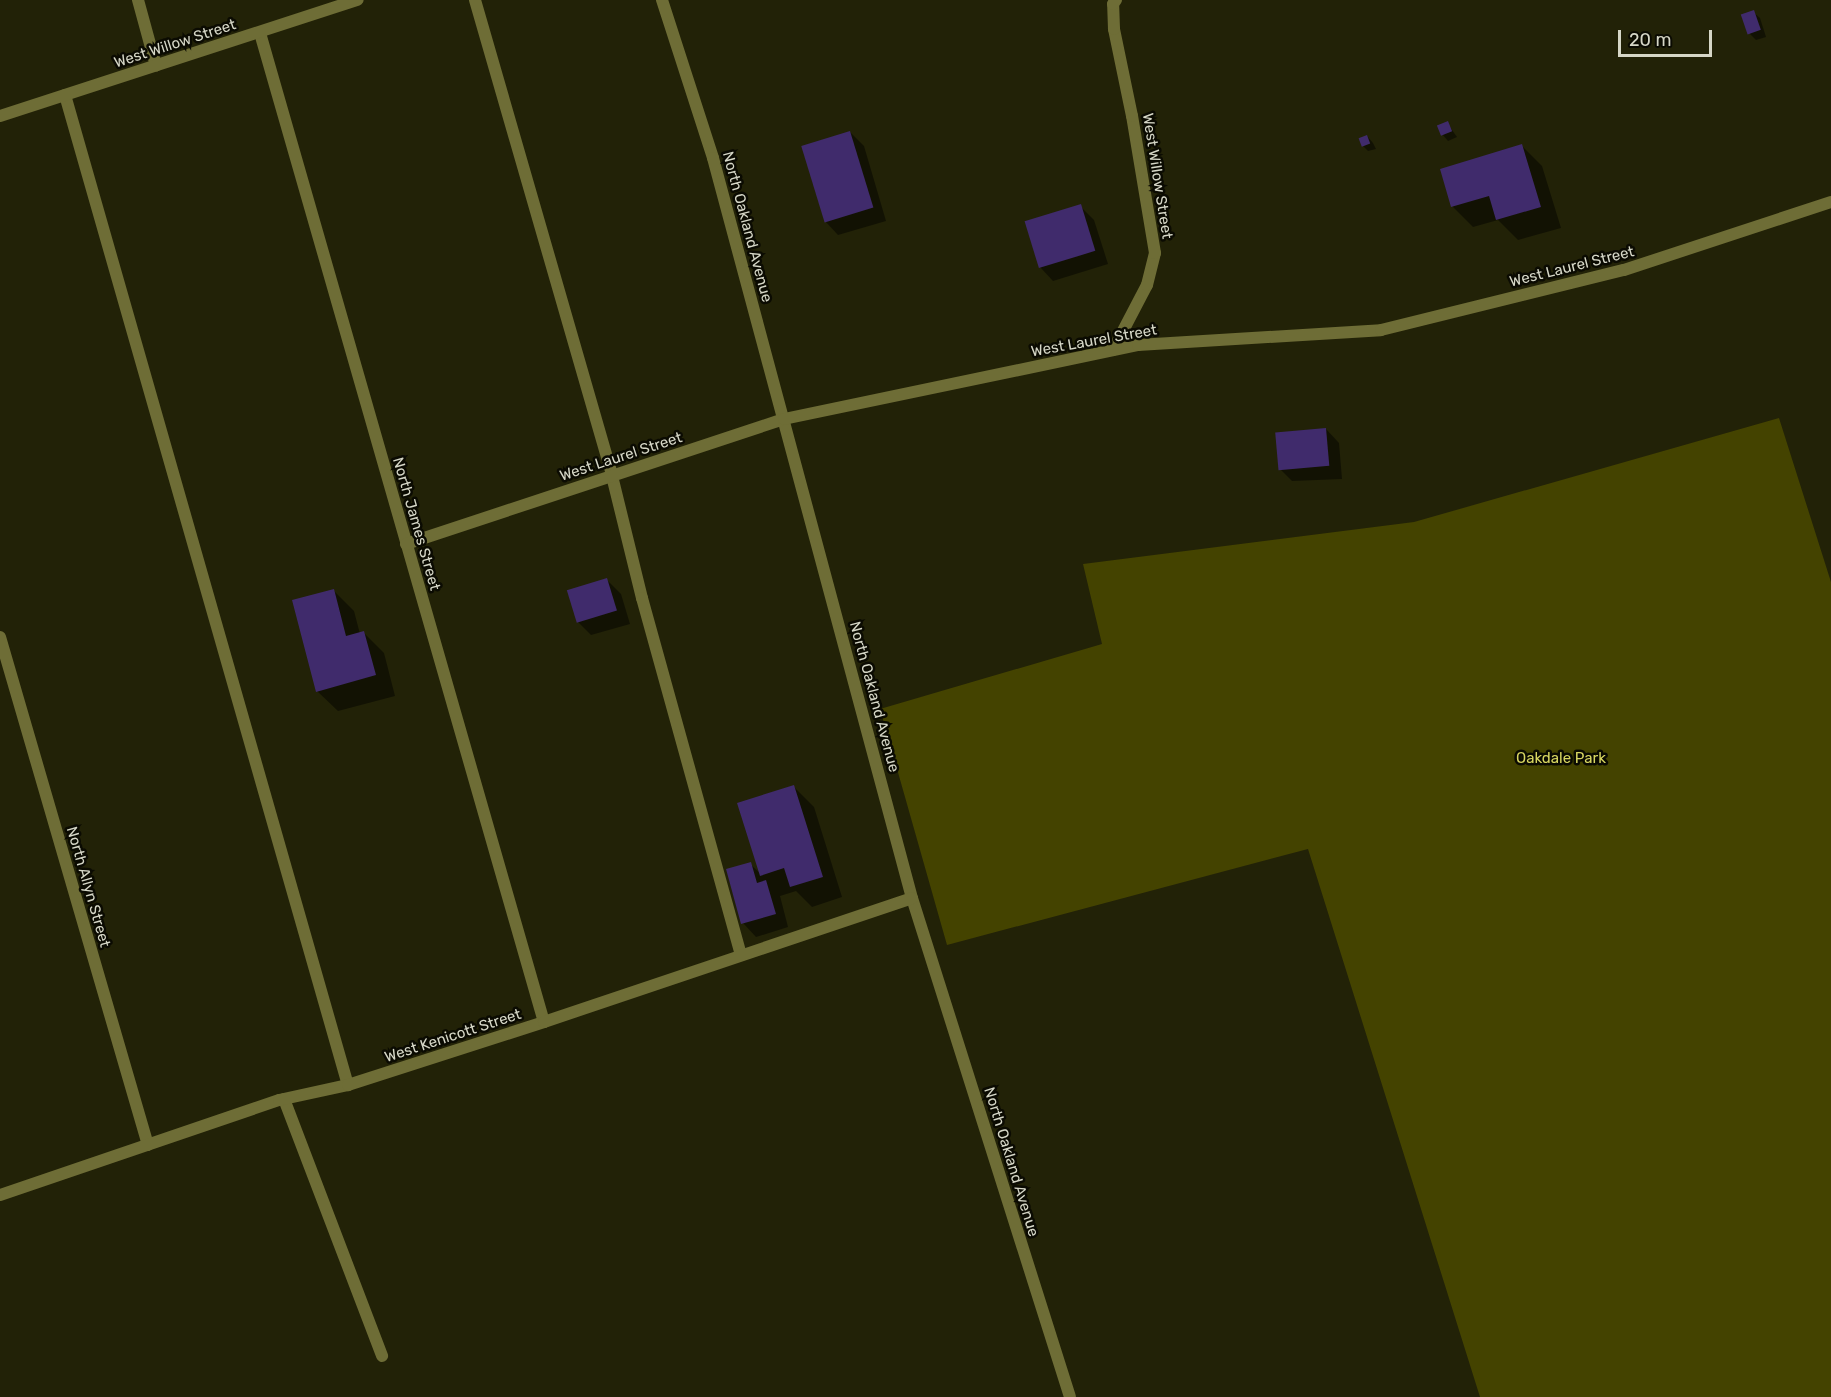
<!DOCTYPE html>
<html>
<head>
<meta charset="utf-8">
<style>
  body { margin:0 }
  #map { position:relative; width:1831px; height:1397px; overflow:hidden; background:#222207; font-family:Rubik,sans-serif }
  div>[style] { position:absolute }
  .green>* { inset:0; background:#444300 }
  .shadow>* { inset:0; background:#0007 }
  .building>* { inset:0; background:#402b6c; transform-origin:0 0 }
  .service>* { height:12px; margin:-6px; padding:0 6px; transform-origin:6px; border-radius:6px; background:#6e6d36 }
  .minor>* { height:12px; margin:-6px; padding:0 6px; transform-origin:6px; border-radius:6px; background:#6e6d36 }
  .tertiary>* { height:12px; margin:-6px; padding:0 6px; transform-origin:6px; border-radius:6px; background:#6e6d36 }
  span { translate:-50% -50%; white-space:nowrap; text-align:center; line-height:1.15; -webkit-text-stroke:5px #0b0b02; paint-order:stroke }
  .street-label { font-size:15px; color:#d6d7c7 }
  .park-label { font-size:15px; color:#d8d661 }
  .scale { position:absolute; left:1618px; top:30px; width:94px; height:27px; box-sizing:border-box; border:3px solid #d6d7c7; border-top:0; padding-left:8px; font-size:18px; line-height:21px; white-space:nowrap; color:#d6d7c7; -webkit-text-stroke:4px #0b0b02; paint-order:stroke }
</style>
</head>
<body>
<div id="map">
  <div class="green">
    <i style="clip-path:polygon(1779px 418px,1831px 582px,1831px 1397px,1480px 1397px,1308px 849px,947px 945px,880px 709px,1102px 644px,1083px 564px,1414px 522px)"></i>
  </div>
  <div class="shadow">
    <i style="clip-path:polygon(1753px 12px,1760px 18px,1766px 37px,1756px 40px,1750px 34px)"></i>
    <i style="clip-path:polygon(1447px 123px,1457px 137px,1448px 141px,1442px 134px)"></i>
    <i style="clip-path:polygon(850px 132px,864px 146px,886px 221px,838px 235px,825px 221px)"></i>
    <i style="clip-path:polygon(1367px 136px,1373px 143px,1376px 149px,1368px 151px,1362px 145px)"></i>
    <i style="clip-path:polygon(1522px 146px,1542px 166px,1561px 228px,1518px 240px,1498px 220px,1473px 227px,1453px 207px,1442px 170px)"></i>
    <i style="clip-path:polygon(1080px 206px,1094px 220px,1108px 264px,1053px 281px,1040px 267px)"></i>
    <i style="clip-path:polygon(1326px 429px,1339px 443px,1342px 479px,1292px 481px,1279px 468px)"></i>
    <i style="clip-path:polygon(607px 580px,621px 594px,630px 624px,591px 635px,578px 622px,569px 591px)"></i>
    <i style="clip-path:polygon(334px 591px,354px 611px,360px 634px,364px 633px,384px 653px,395px 696px,338px 711px,317px 691px)"></i>
    <i style="clip-path:polygon(794px 787px,814px 807px,842px 897px,812px 907px,796px 891px,780px 896px,788px 927px,756px 937px,743px 923px,750px 864px,761px 874px)"></i>
  </div>
  <div class="building">
    <i style="left:1754px;top:10px;width:21px;height:14px;rotate:71deg"></i>
    <i style="left:1448px;top:121px;width:11px;height:12px;rotate:68deg"></i>
    <i style="left:850px;top:131px;width:80px;height:51px;rotate:73deg"></i>
    <i style="left:1367px;top:135px;width:9px;height:9px;rotate:69deg"></i>
    <i style="clip-path:polygon(1522px 144px,1541px 207px,1496px 220px,1489px 196px,1451px 207px,1440px 169px)"></i>
    <i style="left:1081px;top:204px;width:49px;height:59px;rotate:73deg"></i>
    <i style="left:1326px;top:428px;width:38px;height:51px;rotate:85deg"></i>
    <i style="left:607px;top:578px;width:34px;height:42px;rotate:73deg"></i>
    <i style="clip-path:polygon(334px 589px,346px 636px,364px 631px,376px 675px,316px 692px,292px 600px)"></i>
    <i style="clip-path:polygon(794px 785px,823px 877px,790px 887px,784px 868px,760px 876px,737px 803px)"></i>
    <i style="clip-path:polygon(751px 862px,757px 883px,766px 880px,776px 914px,741px 924px,726px 869px)"></i>
  </div>
  <div class="service">
    <i style="left:138px;top:0;width:68px;rotate:74.7deg"></i>
    <i style="left:475px;top:0;width:495px;rotate:73.9deg"></i>
    <i style="left:612px;top:476px;width:126px;rotate:76.2deg"></i>
    <i style="left:642px;top:598px;width:370px;rotate:74.5deg"></i>
    <i style="left:65px;top:95px;width:1030px;rotate:74.05deg"></i>
    <i style="left:284px;top:1099px;width:275px;rotate:69.1deg"></i>
  </div>
  <div class="minor">
    <i style="left:662px;top:0;width:166px;rotate:72.1deg"></i>
    <i style="left:713px;top:158px;width:766px;rotate:74.95deg"></i>
    <i style="left:912px;top:898px;width:523px;rotate:72.43deg"></i>
    <i style="left:260px;top:33px;width:1029px;rotate:73.98deg"></i>
    <i style="left:1113px;top:350px;width:73px;rotate:-62.4deg"></i>
    <i style="left:1147px;top:285px;width:33px;rotate:-76deg"></i>
    <i style="left:1155px;top:253px;width:139px;rotate:-99.5deg"></i>
    <i style="left:1132px;top:116px;width:89px;rotate:-101.7deg"></i>
    <i style="left:1114px;top:29px;width:25px;rotate:-92deg"></i>
    <i style="left:1113px;top:4px;width:5px;rotate:-53deg"></i>
    <i style="left:406px;top:544px;width:398px;rotate:-18.3deg"></i>
    <i style="left:784px;top:419px;width:362px;rotate:-11.8deg"></i>
    <i style="left:1138px;top:345px;width:243px;rotate:-3.5deg"></i>
    <i style="left:1381px;top:330px;width:250px;rotate:-13.9deg"></i>
    <i style="left:1624px;top:270px;width:218px;rotate:-18.2deg"></i>
    <i style="left:0;top:637px;width:529px;rotate:73.76deg"></i>
    <i style="left:0;top:1195px;width:295px;rotate:-18.8deg"></i>
    <i style="left:279px;top:1100px;width:71px;rotate:-12.3deg"></i>
    <i style="left:348px;top:1085px;width:206px;rotate:-17.8deg"></i>
    <i style="left:544px;top:1022px;width:388px;rotate:-18.6deg"></i>
  </div>
  <div class="tertiary">
    <i style="left:0;top:116px;width:376px;rotate:-18deg"></i>
  </div>
  <div class="street-label">
    <span style="left:175px;top:44px;rotate:-18deg">West Willow Street</span>
    <span style="left:1157px;top:176px;rotate:81deg">West Willow Street</span>
    <span style="left:747px;top:227px;rotate:75deg">North Oakland Avenue</span>
    <span style="left:1572px;top:267px;rotate:-14deg">West Laurel Street</span>
    <span style="left:1094px;top:341px;rotate:-10deg">West Laurel Street</span>
    <span style="left:621px;top:457px;rotate:-18deg">West Laurel Street</span>
    <span style="left:416px;top:524px;rotate:74deg">North James Street</span>
    <span style="left:874px;top:697px;rotate:75deg">North Oakland Avenue</span>
    <span style="left:88px;top:887px;rotate:74deg">North Allyn Street</span>
    <span style="left:453px;top:1036px;rotate:-18deg">West Kenicott Street</span>
    <span style="left:1011px;top:1162px;rotate:73deg">North Oakland Avenue</span>
  </div>
  <div class="park-label">
    <span style="left:1561px;top:759px">Oakdale Park</span>
  </div>
  <div class="scale">20 m</div>
</div>
</body>
</html>
